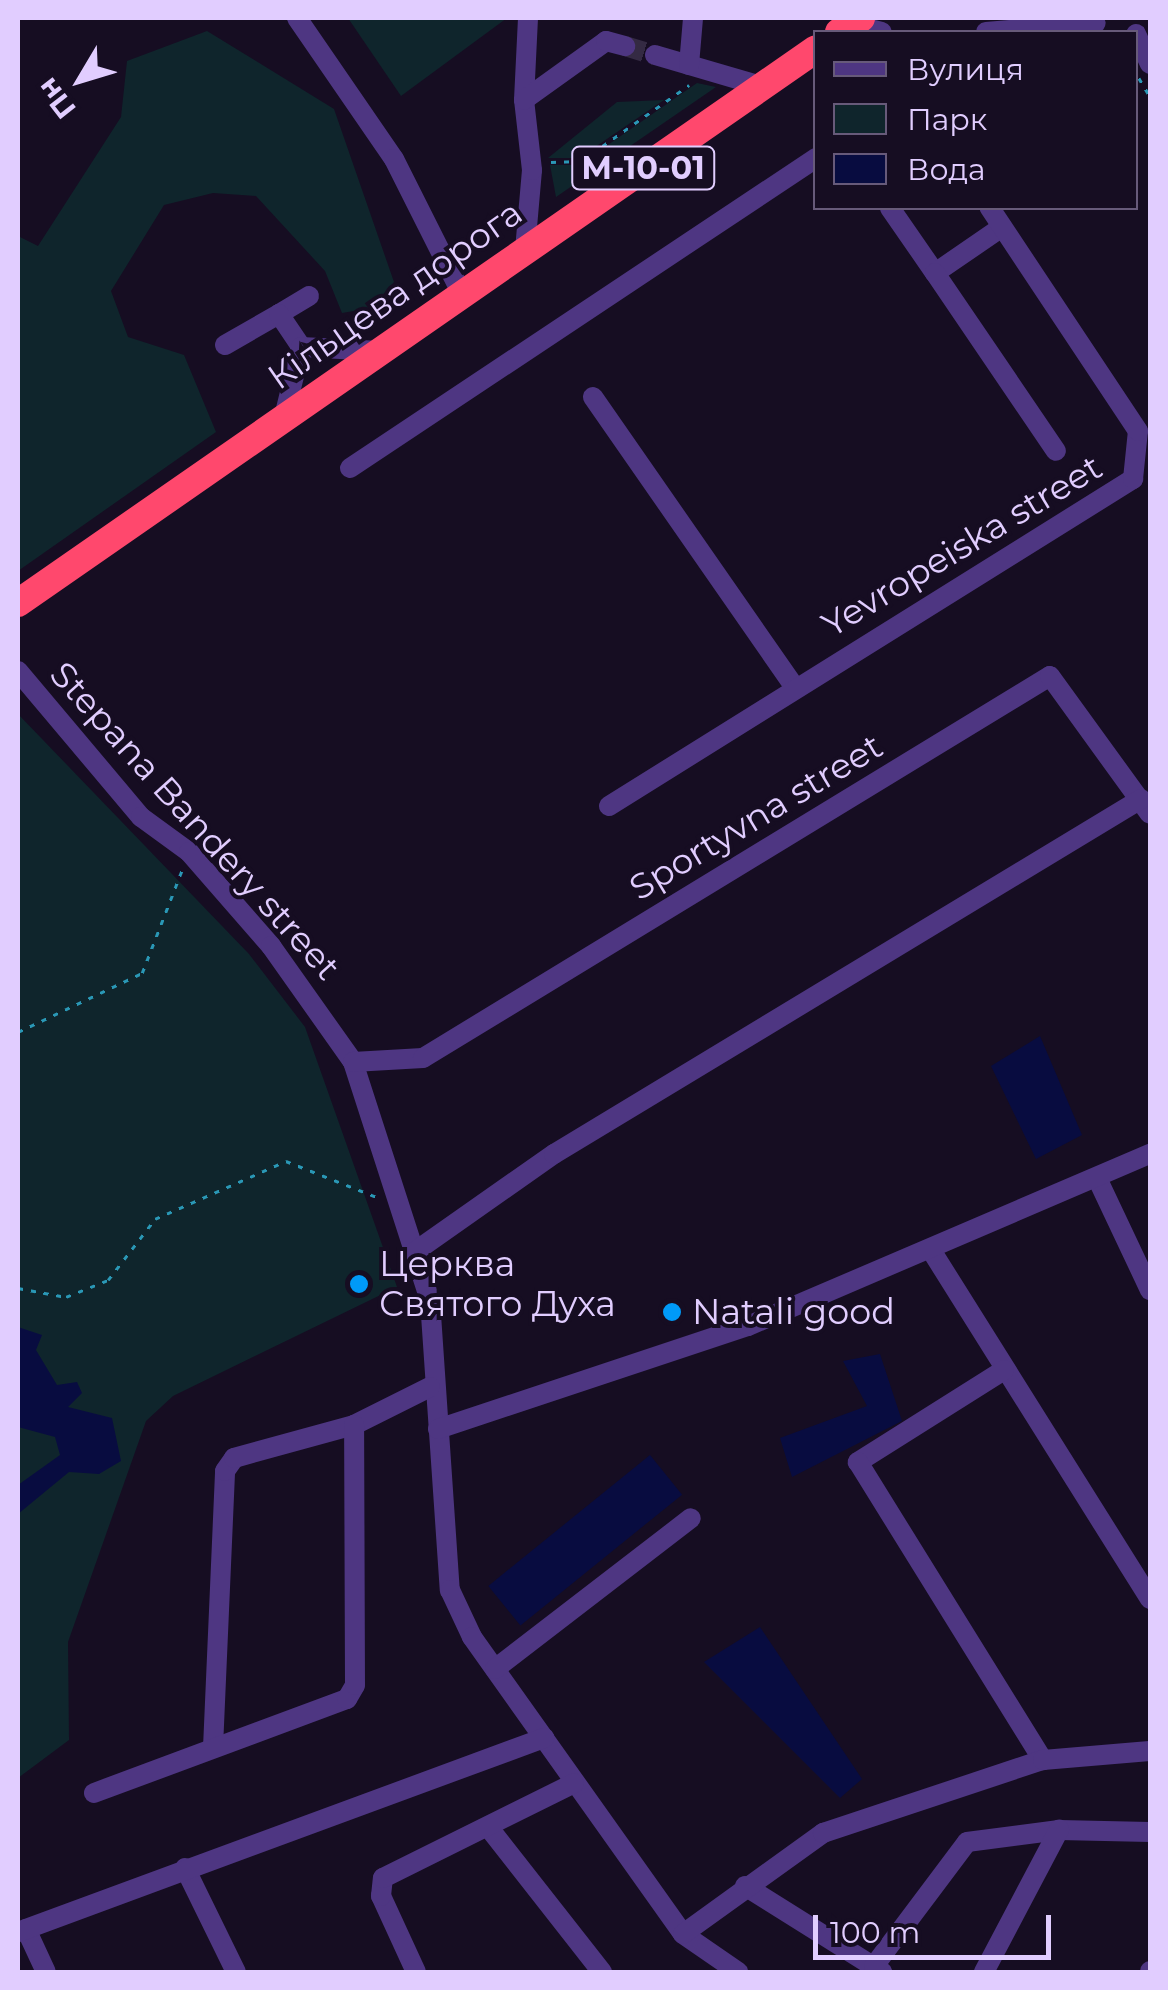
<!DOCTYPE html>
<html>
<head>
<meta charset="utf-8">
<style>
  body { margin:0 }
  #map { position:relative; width:1168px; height:1990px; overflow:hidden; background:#160d22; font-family:Montserrat,sans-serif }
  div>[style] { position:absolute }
  .green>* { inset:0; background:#0f252c }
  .water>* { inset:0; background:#080c40; transform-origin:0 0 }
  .minor-tunnel>* { height:20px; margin-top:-10px; transform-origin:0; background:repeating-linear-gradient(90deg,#342a43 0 20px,transparent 0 30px) }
  .path>* { height:2.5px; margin-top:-1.25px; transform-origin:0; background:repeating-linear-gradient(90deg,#2a98b6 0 5px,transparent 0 13px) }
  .minor>* { height:20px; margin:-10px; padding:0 10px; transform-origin:10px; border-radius:10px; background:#4e3682 }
  .highway>* { height:28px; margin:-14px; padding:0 14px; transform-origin:14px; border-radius:14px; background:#ff486d }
  .dots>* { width:28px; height:28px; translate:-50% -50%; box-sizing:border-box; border:5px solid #160d22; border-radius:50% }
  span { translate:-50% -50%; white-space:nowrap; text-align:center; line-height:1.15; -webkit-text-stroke:8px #160d22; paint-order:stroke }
  .shield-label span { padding:2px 8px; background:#160d22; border:2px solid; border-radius:8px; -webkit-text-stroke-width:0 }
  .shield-label { font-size:32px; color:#e1cdff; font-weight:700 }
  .street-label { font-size:35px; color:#e1cdff }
  .poi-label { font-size:35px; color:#e1cdff }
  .left { translate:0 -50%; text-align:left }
  .frame { position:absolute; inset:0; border:20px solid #e1cdff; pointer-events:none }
  .legend { position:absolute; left:813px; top:30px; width:325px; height:180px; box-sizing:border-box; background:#160d22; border:2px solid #675a7a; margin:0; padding:12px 18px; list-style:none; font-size:30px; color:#e1cdff }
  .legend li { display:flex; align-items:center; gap:20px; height:50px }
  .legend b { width:50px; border:2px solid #675a7a }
  .north { position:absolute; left:30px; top:30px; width:100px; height:100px; -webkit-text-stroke:8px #160d22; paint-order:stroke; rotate:232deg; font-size:28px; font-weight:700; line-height:40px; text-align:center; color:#e1cdff }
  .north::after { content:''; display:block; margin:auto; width:35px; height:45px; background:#e1cdff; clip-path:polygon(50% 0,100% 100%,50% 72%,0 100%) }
  .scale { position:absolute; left:813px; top:1915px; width:238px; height:45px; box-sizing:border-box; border:5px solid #e1cdff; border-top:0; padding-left:12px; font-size:30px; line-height:35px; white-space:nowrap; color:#e1cdff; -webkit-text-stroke:8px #160d22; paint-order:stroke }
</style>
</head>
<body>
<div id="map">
  <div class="green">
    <i style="clip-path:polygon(348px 18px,507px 18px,401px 96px)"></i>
    <i style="clip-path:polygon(207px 31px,334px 109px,394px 282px,371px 308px,342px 313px,325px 271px,256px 196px,213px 193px,164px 205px,111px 291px,128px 337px,184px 355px,216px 432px,18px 571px,18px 236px,38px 246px,121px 117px,127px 61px)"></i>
    <i style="clip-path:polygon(697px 83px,716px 87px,556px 197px,550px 165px,579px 165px)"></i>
    <i style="clip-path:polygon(664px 100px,579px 158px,548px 158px,617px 102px)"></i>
    <i style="clip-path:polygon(18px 714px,249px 954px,305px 1027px,397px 1287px,173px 1396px,146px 1421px,68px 1642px,69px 1740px,18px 1778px)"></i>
  </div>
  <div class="water">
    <i style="clip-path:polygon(1040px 1036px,1082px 1135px,1036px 1159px,991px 1066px)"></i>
    <i style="clip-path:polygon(18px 1327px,42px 1335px,36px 1350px,57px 1385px,77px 1382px,82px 1393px,68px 1407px,112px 1418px,121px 1461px,99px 1474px,69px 1472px,18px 1514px,18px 1485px,60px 1455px,55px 1437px,18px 1427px)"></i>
    <i style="clip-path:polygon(880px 1354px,902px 1421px,792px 1477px,780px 1438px,867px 1406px,843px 1361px)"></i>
    <i style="left:650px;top:1455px;width:51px;height:208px;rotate:51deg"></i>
    <i style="clip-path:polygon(760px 1627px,862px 1779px,840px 1798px,704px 1662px)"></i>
  </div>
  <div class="minor-tunnel">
    <i style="left:625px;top:46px;width:31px;rotate:17deg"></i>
  </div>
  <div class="path">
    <i style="left:1139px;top:78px;width:21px;rotate:59deg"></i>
    <i style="left:551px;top:162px;width:30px;rotate:-2deg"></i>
    <i style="left:581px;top:161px;width:132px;rotate:-35.1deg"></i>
    <i style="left:18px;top:1032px;width:137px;rotate:-25.4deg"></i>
    <i style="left:142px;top:973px;width:110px;rotate:-68.8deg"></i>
    <i style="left:18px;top:1288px;width:49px;rotate:10.6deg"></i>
    <i style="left:66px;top:1297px;width:45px;rotate:-22deg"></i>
    <i style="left:108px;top:1280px;width:77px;rotate:-52.4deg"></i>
    <i style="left:155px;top:1219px;width:143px;rotate:-23.9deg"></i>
    <i style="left:286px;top:1161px;width:100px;rotate:21.7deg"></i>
  </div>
  <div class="minor">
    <i style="left:297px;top:18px;width:171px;rotate:55.5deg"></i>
    <i style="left:394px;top:159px;width:151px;rotate:63.3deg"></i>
    <i style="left:870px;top:29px;width:12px;rotate:14deg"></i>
    <i style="left:986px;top:32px;width:110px;rotate:-4.7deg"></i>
    <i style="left:1136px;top:34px;width:33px;rotate:65deg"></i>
    <i style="left:655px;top:55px;width:110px;rotate:16.3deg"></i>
    <i style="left:689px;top:65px;width:47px;rotate:-85.1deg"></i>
    <i style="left:524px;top:100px;width:82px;rotate:-87.2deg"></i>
    <i style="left:890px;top:208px;width:79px;rotate:55.3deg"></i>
    <i style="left:1002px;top:227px;width:81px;rotate:145.5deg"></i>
    <i style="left:935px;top:273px;width:215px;rotate:55.8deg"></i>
    <i style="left:525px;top:250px;width:80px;rotate:-85deg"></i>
    <i style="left:532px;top:170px;width:70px;rotate:-96.5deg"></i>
    <i style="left:524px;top:100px;width:101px;rotate:-35.7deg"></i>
    <i style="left:606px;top:41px;width:20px;rotate:15deg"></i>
    <i style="left:279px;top:314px;width:35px;rotate:-31deg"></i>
    <i style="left:225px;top:345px;width:62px;rotate:-29.9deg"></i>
    <i style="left:279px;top:314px;width:40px;rotate:56deg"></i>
    <i style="left:301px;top:347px;width:79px;rotate:2.9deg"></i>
    <i style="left:593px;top:397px;width:352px;rotate:55.2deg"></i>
    <i style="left:284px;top:417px;width:72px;rotate:-76.3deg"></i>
    <i style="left:350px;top:468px;width:560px;rotate:-33.63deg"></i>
    <i style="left:18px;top:671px;width:191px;rotate:49.9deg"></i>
    <i style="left:141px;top:817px;width:59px;rotate:36.1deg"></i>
    <i style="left:189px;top:852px;width:125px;rotate:48.9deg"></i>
    <i style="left:271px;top:946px;width:142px;rotate:54.7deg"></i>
    <i style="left:353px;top:1062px;width:250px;rotate:72.1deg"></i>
    <i style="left:430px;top:1300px;width:291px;rotate:86.1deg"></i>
    <i style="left:450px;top:1590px;width:52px;rotate:64.9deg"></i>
    <i style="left:472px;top:1637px;width:364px;rotate:54.6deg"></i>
    <i style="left:683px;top:1934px;width:67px;rotate:34.6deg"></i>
    <i style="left:609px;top:806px;width:618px;rotate:-31.97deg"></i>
    <i style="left:1133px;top:479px;width:48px;rotate:-84.1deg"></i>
    <i style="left:1138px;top:431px;width:268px;rotate:-123.6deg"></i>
    <i style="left:353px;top:1062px;width:70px;rotate:-3.3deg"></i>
    <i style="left:423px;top:1058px;width:734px;rotate:-31.35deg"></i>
    <i style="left:1050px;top:676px;width:170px;rotate:54.1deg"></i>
    <i style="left:1097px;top:1178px;width:124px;rotate:64.7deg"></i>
    <i style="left:931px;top:1250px;width:412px;rotate:57.9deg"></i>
    <i style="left:413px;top:1253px;width:172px;rotate:-35.1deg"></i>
    <i style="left:554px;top:1154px;width:686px;rotate:-31.16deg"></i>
    <i style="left:1004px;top:1370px;width:173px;rotate:147.8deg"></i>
    <i style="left:858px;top:1462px;width:351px;rotate:58.2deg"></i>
    <i style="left:438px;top:1429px;width:327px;rotate:-18.4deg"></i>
    <i style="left:748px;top:1326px;width:437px;rotate:-23.2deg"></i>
    <i style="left:495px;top:1669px;width:247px;rotate:-37.6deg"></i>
    <i style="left:213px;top:1748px;width:277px;rotate:-87.5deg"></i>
    <i style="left:225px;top:1471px;width:16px;rotate:-55deg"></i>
    <i style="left:234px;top:1458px;width:124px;rotate:-15.4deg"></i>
    <i style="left:354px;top:1425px;width:85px;rotate:-26.6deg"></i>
    <i style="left:94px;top:1793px;width:270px;rotate:-20.4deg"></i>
    <i style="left:347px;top:1699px;width:16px;rotate:-60deg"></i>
    <i style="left:355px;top:1685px;width:260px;rotate:-90.2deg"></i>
    <i style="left:489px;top:1828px;width:183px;rotate:51.9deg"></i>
    <i style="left:185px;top:1868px;width:116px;rotate:63.9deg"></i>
    <i style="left:745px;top:1886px;width:162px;rotate:32.1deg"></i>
    <i style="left:26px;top:1929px;width:47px;rotate:65.1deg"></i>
    <i style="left:18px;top:1932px;width:561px;rotate:-20.25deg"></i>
    <i style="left:683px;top:1934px;width:173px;rotate:-35.8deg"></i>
    <i style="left:823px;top:1833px;width:232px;rotate:-18.4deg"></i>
    <i style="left:1043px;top:1760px;width:107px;rotate:-4.8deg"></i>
    <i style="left:874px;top:1966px;width:155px;rotate:-53.1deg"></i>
    <i style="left:967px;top:1842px;width:93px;rotate:-7.4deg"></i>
    <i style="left:1059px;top:1830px;width:91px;rotate:1.3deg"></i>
    <i style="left:416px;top:1972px;width:84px;rotate:-114.7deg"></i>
    <i style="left:381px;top:1896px;width:18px;rotate:-84deg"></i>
    <i style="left:383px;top:1878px;width:213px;rotate:-26.4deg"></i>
    <i style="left:984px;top:1972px;width:161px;rotate:-62.2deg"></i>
    <i style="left:1150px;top:1972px;width:1px;rotate:-90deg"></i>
  </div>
  <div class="highway">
    <i style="left:839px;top:32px;width:26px;rotate:-32deg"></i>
    <i style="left:18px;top:603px;width:971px;rotate:-34.77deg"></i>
  </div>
  <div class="dots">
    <i style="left:359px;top:1284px;background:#009af8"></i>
    <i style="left:672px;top:1312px;background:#009af8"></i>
  </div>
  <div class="shield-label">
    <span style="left:643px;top:168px">М-10-01</span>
  </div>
  <div class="street-label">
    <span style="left:395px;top:295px;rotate:-35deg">Кільцева дорога</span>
    <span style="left:962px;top:546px;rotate:-31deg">Yevropeiska street</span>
    <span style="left:756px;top:817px;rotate:-31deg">Sportyvna street</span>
    <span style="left:195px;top:821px;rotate:48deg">Stepana Bandery street</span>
  </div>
  <div class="poi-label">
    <span class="left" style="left:379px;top:1284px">Церква<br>Святого Духа</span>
    <span class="left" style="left:692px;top:1312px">Natali good</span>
  </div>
  <div class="frame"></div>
  <ul class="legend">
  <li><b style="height:12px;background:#4e3682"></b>Вулиця</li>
  <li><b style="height:28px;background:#0f252c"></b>Парк</li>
  <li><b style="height:28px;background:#080c40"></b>Вода</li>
  </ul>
  <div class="north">Пн</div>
  <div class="scale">100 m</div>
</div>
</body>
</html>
